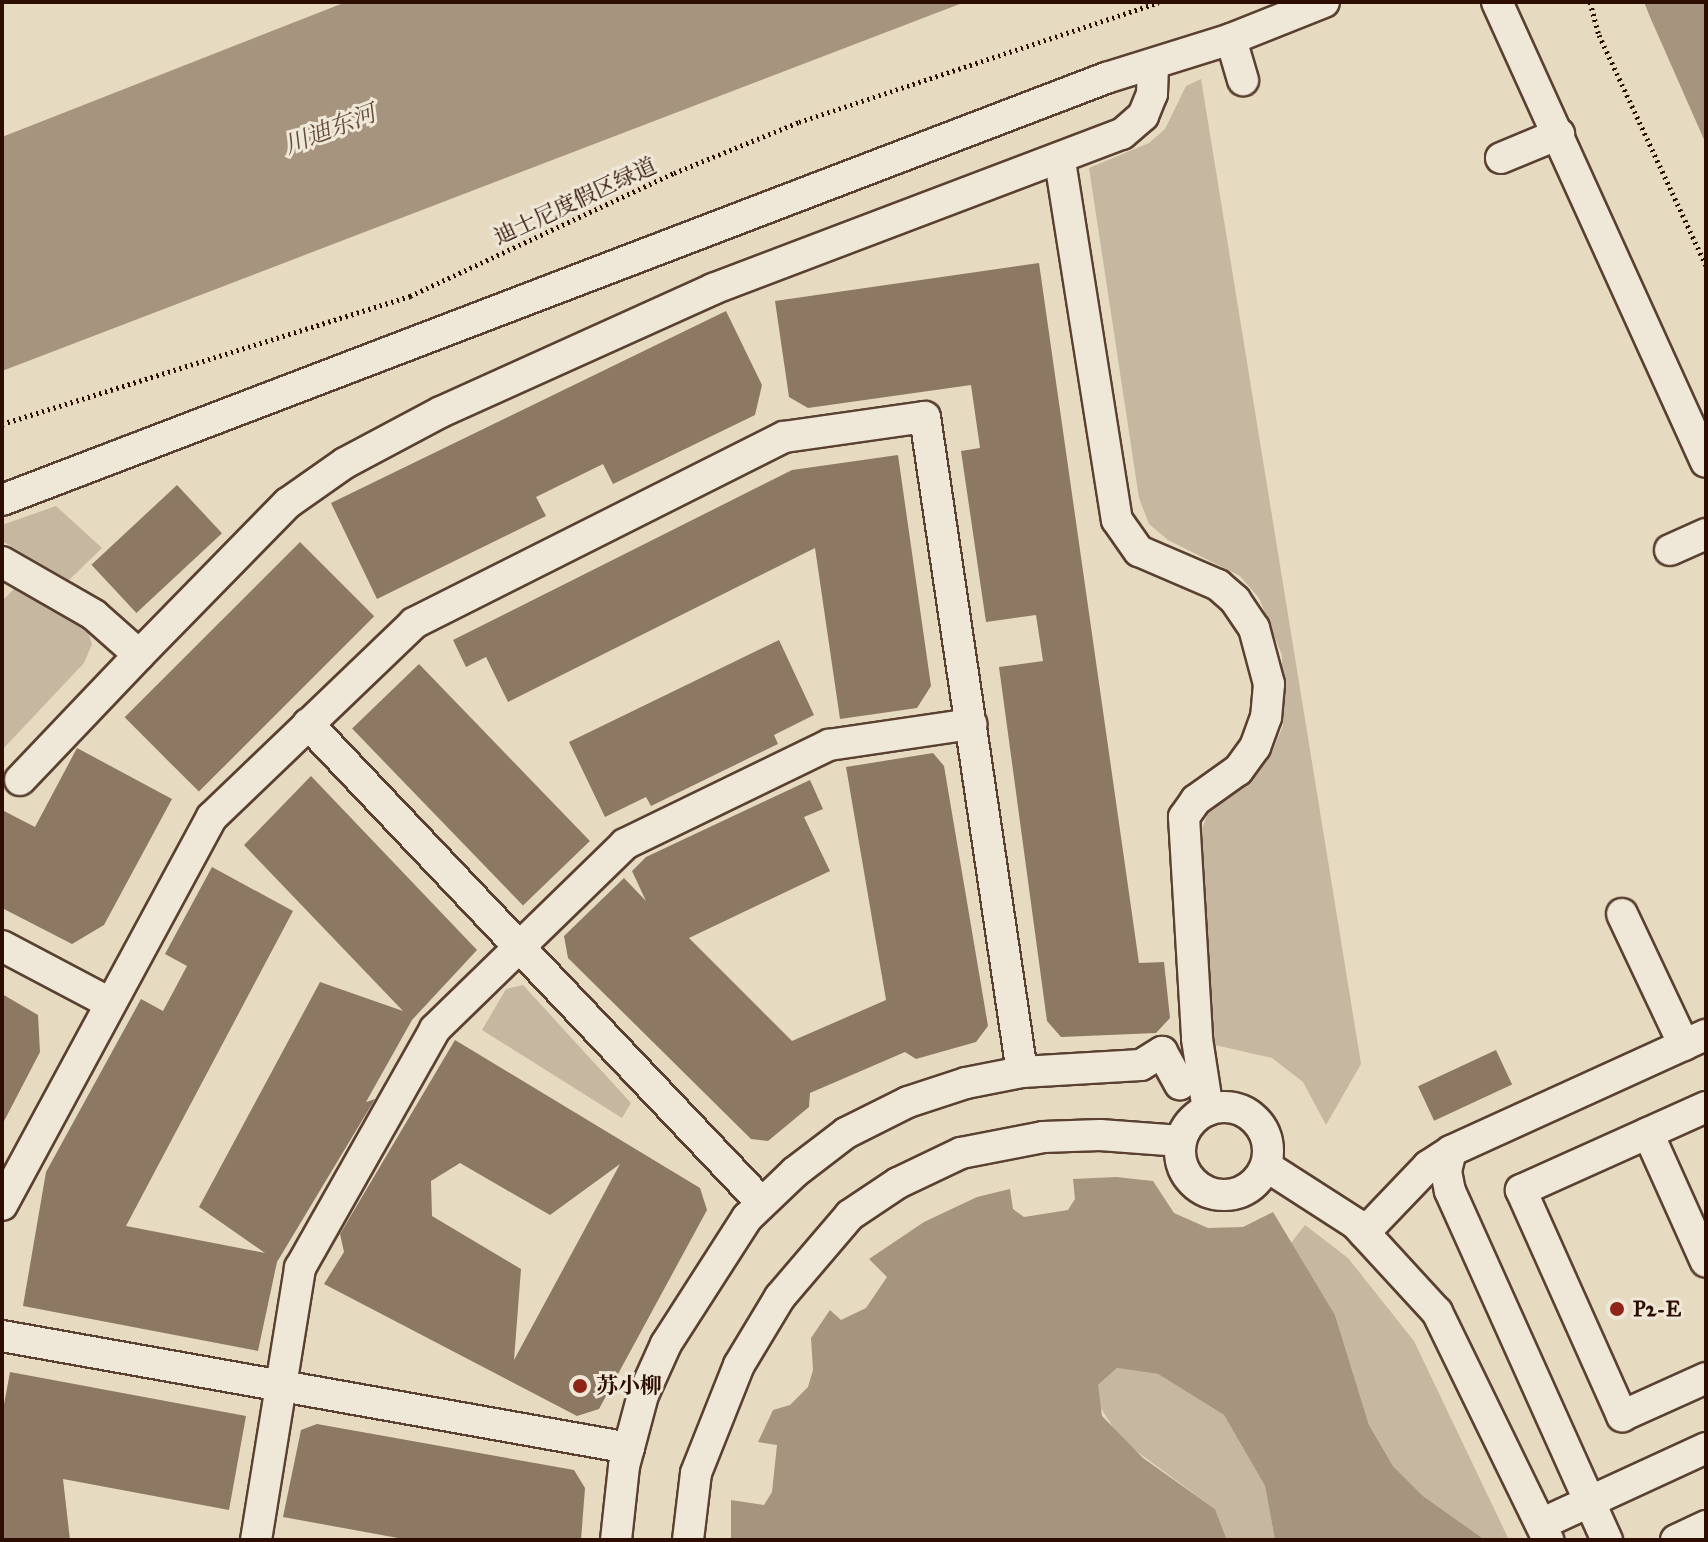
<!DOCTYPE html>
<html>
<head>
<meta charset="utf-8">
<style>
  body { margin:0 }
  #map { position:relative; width:1708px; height:1542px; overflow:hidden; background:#e6dac1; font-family:"IM FELL Great Primer","Noto Serif SC",serif }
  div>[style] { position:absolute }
  .green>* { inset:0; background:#c6b7a0 }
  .water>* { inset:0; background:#a7947f }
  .building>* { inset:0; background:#8d7864; transform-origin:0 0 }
  .path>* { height:5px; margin-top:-2.5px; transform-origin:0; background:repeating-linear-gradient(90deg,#2c0d00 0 2px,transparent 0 6px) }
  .roads { filter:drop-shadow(2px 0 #5a4030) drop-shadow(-2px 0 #5a4030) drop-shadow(0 2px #5a4030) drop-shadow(0 -2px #5a4030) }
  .minor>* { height:30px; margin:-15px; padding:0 15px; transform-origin:15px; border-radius:15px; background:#efe7d7 }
  .minor>.ring { margin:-15px; padding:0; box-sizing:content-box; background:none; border:30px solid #efe7d7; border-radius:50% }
  .dots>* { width:22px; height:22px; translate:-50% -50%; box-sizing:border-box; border:4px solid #efe7d7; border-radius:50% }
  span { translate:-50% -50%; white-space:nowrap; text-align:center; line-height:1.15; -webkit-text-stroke:6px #efe7d7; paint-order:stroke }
  .street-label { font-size:22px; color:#2c0d00 }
  .poi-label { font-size:22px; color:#2c0d00; font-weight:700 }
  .left { translate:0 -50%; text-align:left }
  .water-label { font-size:24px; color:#634a39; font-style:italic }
  .frame { position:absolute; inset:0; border:4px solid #2c0d00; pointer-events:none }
</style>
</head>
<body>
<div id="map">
  <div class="green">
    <i style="clip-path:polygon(1201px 79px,1361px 1064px,1326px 1125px,1303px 1082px,1272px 1058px,1215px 1045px,1201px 832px,1208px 812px,1250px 780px,1271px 754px,1283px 726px,1282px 655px,1259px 598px,1240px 576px,1168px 540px,1149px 524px,1139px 498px,1089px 168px,1149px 143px,1165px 129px,1186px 86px)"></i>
    <i style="clip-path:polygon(56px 506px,102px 548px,69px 580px,2px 541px,2px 525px)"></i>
    <i style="clip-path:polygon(15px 588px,86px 626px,92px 644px,84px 663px,2px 750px,2px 601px)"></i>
    <i style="clip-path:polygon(523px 985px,631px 1103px,622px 1118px,482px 1030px,506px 989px)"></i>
    <i style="clip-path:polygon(1305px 1225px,1348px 1258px,1414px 1341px,1509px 1540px,1485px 1540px,1423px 1496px,1393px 1466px,1369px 1425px,1335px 1315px,1291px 1243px)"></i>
    <i style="clip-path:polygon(1117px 1368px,1158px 1374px,1224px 1415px,1265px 1486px,1275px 1540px,1227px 1540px,1215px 1509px,1120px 1439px,1096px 1400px,1098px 1385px)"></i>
  </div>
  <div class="water">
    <i style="clip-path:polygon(346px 2px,965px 2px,2px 371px,2px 137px)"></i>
    <i style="clip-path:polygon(1644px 2px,1706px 2px,1706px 144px,1650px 17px)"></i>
    <i style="clip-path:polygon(1116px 1177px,1153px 1181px,1174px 1213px,1208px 1228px,1243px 1227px,1273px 1212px,1335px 1315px,1369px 1425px,1393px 1466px,1423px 1496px,1485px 1540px,1275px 1540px,1265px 1486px,1224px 1415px,1158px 1374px,1117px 1368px,1098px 1385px,1102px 1416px,1143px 1458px,1215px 1509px,1227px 1540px,731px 1540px,731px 1500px,764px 1505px,772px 1492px,777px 1445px,758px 1442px,773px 1410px,790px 1405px,808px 1387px,813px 1370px,811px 1338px,830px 1310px,841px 1320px,866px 1308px,887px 1277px,869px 1259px,924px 1222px,977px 1197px,1010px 1189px,1013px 1209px,1024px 1217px,1068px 1210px,1075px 1199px,1073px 1179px)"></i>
  </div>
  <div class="building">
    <i style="clip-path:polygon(1039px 263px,1139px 963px,1164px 962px,1170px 1018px,1156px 1033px,1061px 1037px,1047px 1021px,999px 667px,1043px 661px,1036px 615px,986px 622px,961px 451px,980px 448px,971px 385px,808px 408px,789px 397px,775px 301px)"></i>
    <i style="clip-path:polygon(726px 311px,762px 385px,755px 415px,613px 484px,603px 464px,536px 497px,546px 516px,377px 599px,331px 503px)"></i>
    <i style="clip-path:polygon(898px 455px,931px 686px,917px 708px,840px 719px,815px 548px,508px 702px,486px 657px,466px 667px,453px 640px,792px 470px)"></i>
    <i style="left:177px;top:485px;width:66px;height:117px;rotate:47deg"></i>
    <i style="left:300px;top:542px;width:105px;height:248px;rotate:45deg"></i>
    <i style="clip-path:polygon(779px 640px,814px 715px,774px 735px,778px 744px,651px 806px,646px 797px,605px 817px,569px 742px)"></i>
    <i style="left:419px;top:664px;width:246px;height:93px;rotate:46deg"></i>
    <i style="clip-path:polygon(77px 748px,172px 799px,104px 925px,72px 944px,2px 908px,2px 810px,35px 827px)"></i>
    <i style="clip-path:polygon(933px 753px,944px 766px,988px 1026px,976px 1042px,916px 1059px,905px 1052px,810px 1093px,809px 1107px,768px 1141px,751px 1139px,568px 958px,564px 936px,624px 878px,646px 901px,632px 871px,646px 857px,810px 780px,823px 809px,804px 817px,830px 871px,689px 938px,792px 1041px,886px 1000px,846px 767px)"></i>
    <i style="clip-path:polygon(311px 776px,477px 950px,412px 1020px,366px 1102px,375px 1099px,277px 1262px,258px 1351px,23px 1306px,46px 1172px,141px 999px,163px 1011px,187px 966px,165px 954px,212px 867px,293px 911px,126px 1226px,265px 1253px,199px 1207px,320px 982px,403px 1011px,244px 845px)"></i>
    <i style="clip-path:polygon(2px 994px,38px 1015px,40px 1052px,2px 1125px)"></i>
    <i style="clip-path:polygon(evenodd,455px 1040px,700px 1188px,707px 1210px,599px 1409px,577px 1416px,324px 1284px,344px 1252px,340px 1234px,455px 1040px,460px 1163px,550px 1215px,620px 1164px,514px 1360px,521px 1269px,432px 1216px,431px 1181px,460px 1163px)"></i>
    <i style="left:1496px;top:1050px;width:38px;height:86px;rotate:65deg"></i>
    <i style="clip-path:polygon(10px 1372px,246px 1416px,229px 1510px,63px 1479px,70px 1540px,2px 1540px,2px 1415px)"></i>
    <i style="clip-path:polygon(317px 1424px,574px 1470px,585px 1488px,581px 1540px,409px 1540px,283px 1517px,301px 1430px)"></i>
  </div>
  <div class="path">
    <i style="left:1590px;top:2px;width:34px;rotate:75deg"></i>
    <i style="left:1599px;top:35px;width:255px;rotate:65.1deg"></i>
    <i style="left:2px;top:424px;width:428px;rotate:-17.4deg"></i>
    <i style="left:410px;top:296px;width:291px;rotate:-25deg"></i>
    <i style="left:674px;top:173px;width:135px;rotate:-22.2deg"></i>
    <i style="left:799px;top:122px;width:379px;rotate:-18.4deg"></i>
  </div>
  <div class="roads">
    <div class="minor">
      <i style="left:1497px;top:2px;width:505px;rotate:65.57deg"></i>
      <i style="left:1231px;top:39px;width:43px;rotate:73.7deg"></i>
      <i style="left:1501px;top:158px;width:63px;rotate:-22.5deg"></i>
      <i style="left:1060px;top:161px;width:363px;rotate:81deg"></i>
      <i style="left:1117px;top:520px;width:38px;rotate:55deg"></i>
      <i style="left:1139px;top:551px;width:86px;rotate:23.3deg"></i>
      <i style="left:1218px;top:585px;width:23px;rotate:41deg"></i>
      <i style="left:1235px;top:600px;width:34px;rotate:56deg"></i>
      <i style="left:1254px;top:628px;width:58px;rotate:75deg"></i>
      <i style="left:1269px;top:684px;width:33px;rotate:95deg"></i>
      <i style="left:1266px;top:717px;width:32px;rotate:110deg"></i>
      <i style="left:1255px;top:747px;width:29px;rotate:126deg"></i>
      <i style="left:1238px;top:770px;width:52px;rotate:144.5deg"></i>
      <i style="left:1196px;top:800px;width:21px;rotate:125deg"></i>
      <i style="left:1184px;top:817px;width:222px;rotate:86.6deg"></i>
      <i style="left:1197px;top:1039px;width:72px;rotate:81.2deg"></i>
      <i style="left:2px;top:500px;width:1182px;rotate:-20.92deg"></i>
      <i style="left:1106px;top:78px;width:131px;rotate:-17.3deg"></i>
      <i style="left:1231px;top:39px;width:100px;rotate:-21.7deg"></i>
      <i style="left:1670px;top:550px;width:39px;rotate:-24deg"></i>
      <i style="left:2px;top:562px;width:106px;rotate:29.9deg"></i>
      <i style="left:94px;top:615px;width:60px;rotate:41.6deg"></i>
      <i style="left:139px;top:655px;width:213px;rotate:-45.6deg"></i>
      <i style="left:288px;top:503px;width:70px;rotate:-35.1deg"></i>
      <i style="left:345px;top:463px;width:109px;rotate:-28deg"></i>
      <i style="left:441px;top:412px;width:299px;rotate:-24.3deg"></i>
      <i style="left:713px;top:289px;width:437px;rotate:-20.8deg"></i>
      <i style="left:1122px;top:134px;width:28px;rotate:-41deg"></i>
      <i style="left:1143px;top:116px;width:24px;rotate:-68deg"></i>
      <i style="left:1152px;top:94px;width:28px;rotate:-88deg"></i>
      <i style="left:308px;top:724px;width:660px;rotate:46.53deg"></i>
      <i style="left:20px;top:780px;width:173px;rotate:-46.4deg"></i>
      <i style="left:1622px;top:914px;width:145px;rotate:64.7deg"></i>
      <i style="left:2px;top:946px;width:122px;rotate:27.8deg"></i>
      <i class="ring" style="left:1180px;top:1107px;width:58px;height:58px"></i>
      <i style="left:1706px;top:1107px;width:203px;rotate:155.8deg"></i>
      <i style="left:1521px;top:1190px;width:248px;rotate:65.9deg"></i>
      <i style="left:1622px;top:1416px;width:92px;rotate:-24.3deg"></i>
      <i style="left:1648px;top:1133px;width:141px;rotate:65.8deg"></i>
      <i style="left:1451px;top:1151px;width:21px;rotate:104deg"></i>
      <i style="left:1446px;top:1171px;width:20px;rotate:79deg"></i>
      <i style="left:1450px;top:1191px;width:383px;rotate:65.8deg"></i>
      <i style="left:1266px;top:1166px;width:107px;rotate:32.8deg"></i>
      <i style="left:1356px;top:1224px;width:120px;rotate:47.4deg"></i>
      <i style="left:1437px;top:1312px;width:254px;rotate:64deg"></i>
      <i style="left:2px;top:1205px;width:441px;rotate:-61.6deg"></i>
      <i style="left:212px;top:817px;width:280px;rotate:-43.8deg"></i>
      <i style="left:414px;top:623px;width:414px;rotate:-26.7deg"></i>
      <i style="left:784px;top:437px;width:142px;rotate:-8.1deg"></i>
      <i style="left:925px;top:417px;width:662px;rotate:81.58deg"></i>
      <i style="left:1364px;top:1233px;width:93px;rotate:-46.3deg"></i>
      <i style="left:1428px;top:1166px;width:27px;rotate:-33deg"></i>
      <i style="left:1451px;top:1151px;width:280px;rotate:-24.5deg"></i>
      <i style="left:2px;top:1336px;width:637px;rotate:10.13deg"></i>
      <i style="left:1541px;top:1524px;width:182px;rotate:-24.7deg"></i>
      <i style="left:256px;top:1540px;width:276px;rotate:-80.8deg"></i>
      <i style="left:300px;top:1268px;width:274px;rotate:-60.5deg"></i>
      <i style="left:435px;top:1029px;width:265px;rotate:-44.2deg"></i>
      <i style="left:625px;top:844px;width:227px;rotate:-25.9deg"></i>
      <i style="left:829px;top:745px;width:144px;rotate:-8.4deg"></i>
      <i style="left:616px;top:1540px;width:74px;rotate:-83.8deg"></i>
      <i style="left:624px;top:1466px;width:73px;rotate:-75deg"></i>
      <i style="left:643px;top:1395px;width:56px;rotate:-65.7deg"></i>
      <i style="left:666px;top:1344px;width:150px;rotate:-57.3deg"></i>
      <i style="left:747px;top:1218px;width:66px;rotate:-43.8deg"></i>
      <i style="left:795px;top:1172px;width:64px;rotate:-37.4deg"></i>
      <i style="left:846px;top:1133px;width:69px;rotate:-26.6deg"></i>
      <i style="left:908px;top:1102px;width:61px;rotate:-18.1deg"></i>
      <i style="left:966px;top:1083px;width:57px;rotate:-11.1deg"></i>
      <i style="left:1022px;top:1072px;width:119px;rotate:-3.4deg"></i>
      <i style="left:1141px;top:1065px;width:25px;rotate:-32deg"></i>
      <i style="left:1162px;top:1052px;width:37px;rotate:61deg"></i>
      <i style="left:688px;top:1540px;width:67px;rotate:-83.2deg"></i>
      <i style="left:696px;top:1473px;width:116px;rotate:-68.3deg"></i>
      <i style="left:739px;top:1365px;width:79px;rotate:-58.9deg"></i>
      <i style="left:780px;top:1297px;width:108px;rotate:-49.5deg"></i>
      <i style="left:850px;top:1215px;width:58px;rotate:-33.7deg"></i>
      <i style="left:898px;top:1183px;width:70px;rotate:-25.5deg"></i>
      <i style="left:961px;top:1153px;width:84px;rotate:-11deg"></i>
      <i style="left:1043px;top:1137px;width:57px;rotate:-2deg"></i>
      <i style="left:1100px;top:1135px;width:81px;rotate:4.2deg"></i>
      <i style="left:1676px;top:1540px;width:33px;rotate:-25deg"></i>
    </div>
  </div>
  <div class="dots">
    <i style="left:1617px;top:1309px;background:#8f2418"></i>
    <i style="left:580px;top:1386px;background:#8f2418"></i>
  </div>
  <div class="street-label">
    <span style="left:575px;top:201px;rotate:-25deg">迪士尼度假区绿道</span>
  </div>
  <div class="poi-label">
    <span class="left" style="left:1633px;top:1309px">P2-E</span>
    <span class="left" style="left:596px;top:1386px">苏小柳</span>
  </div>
  <div class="water-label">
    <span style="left:330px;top:130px;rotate:-21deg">川迪东河</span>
  </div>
  <div class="frame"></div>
</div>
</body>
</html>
